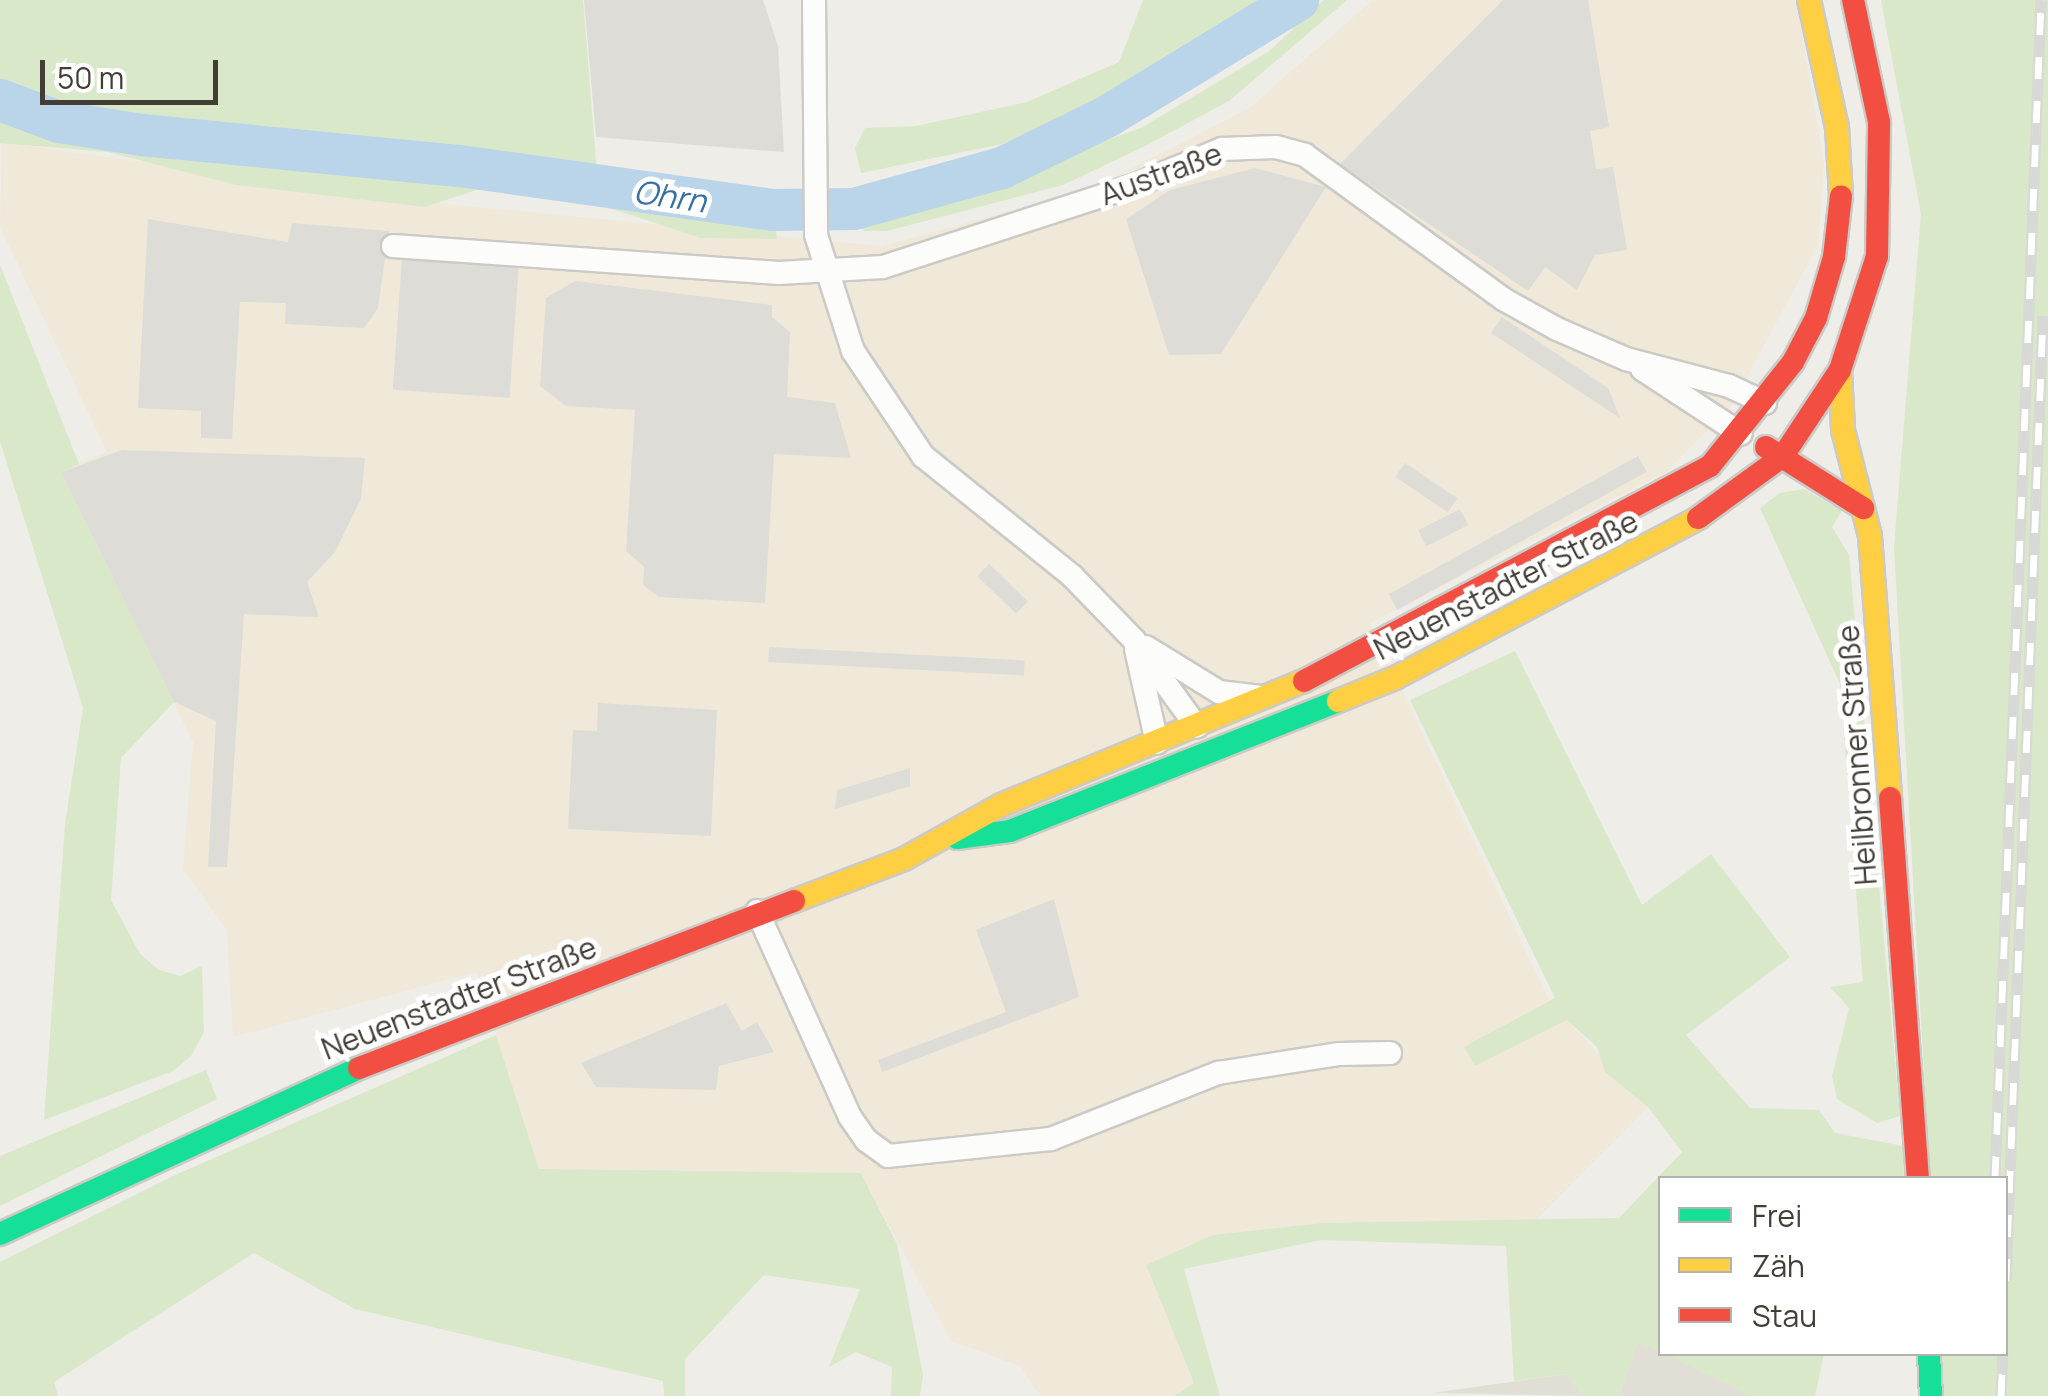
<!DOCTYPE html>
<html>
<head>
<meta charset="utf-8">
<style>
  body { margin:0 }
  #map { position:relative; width:2048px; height:1396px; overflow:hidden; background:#eeede7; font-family:Manrope,sans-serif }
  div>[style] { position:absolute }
  .residential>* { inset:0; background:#e1dfd5 }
  .commercial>* { inset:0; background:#f0e9da }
  .green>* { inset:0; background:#d9e8c9 }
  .parking>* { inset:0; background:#dddcd7; transform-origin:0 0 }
  .river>* { height:42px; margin:-21px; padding:0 21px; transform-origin:21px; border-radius:21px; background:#bad4e9 }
  .roads { filter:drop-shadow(2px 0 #cccac5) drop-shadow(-2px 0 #cccac5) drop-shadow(0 2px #cccac5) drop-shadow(0 -2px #cccac5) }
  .street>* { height:22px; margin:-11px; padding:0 11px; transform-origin:11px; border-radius:11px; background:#fcfcfb }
  .fast>* { height:22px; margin:-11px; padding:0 11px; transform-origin:11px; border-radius:11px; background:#16e098 }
  .slow>* { height:22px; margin:-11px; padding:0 11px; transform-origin:11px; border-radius:11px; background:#ffcf43 }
  .jam>* { height:22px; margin:-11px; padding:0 11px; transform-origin:11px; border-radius:11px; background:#f24e42 }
  .rail>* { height:11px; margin-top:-5.5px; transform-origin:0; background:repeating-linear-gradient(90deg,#fff 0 22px,#d8d8d7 0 44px); box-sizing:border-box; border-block:2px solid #d8d8d7 }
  span { translate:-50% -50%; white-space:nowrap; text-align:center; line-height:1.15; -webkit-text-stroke:10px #fff; paint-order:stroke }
  .street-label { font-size:30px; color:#423e35 }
  .water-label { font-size:32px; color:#376fa6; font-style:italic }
  .legend { position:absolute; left:1658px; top:1176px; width:350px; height:180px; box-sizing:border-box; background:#fff; border:2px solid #b3b2ae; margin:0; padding:12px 18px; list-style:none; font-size:30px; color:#423e35 }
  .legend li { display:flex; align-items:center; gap:20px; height:50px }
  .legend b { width:50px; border:2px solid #b3b2ae }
  .scale { position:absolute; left:40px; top:60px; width:178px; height:45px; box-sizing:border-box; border:5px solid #423e35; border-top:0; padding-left:12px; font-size:30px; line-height:35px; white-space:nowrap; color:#423e35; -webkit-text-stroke:8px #fff; paint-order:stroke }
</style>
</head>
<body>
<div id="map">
  <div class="residential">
    <i style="clip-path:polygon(1637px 1341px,1753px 1391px,1751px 1396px,1619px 1396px)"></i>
    <i style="clip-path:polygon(1567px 1374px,1583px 1396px,1432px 1393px)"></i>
  </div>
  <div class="commercial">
    <i style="clip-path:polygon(1373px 0,1796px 0,1824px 163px,1818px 245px,1731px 407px,1666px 472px,1370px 623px,1550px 1002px,1648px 1107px,1534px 1222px,1322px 1223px,1214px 1235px,1146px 1265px,1194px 1384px,1174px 1396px,1040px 1396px,1020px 1366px,951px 1341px,861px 1173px,539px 1169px,476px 972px,233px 1037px,227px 931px,183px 869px,193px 742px,61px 472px,107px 452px,0 227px,2px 142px,424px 202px,882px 246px,1089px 190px,1248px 109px)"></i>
  </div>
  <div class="green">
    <i style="clip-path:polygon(0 0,583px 0,598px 186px,773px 210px,777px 239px,701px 238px,606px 207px,479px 189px,425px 207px,236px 185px,108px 152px,0 143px)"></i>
    <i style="clip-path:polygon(1143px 0,1269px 0,1244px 22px,1105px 99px,1002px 144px,861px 173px,855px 148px,865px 128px,916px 126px,1027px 102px,1119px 62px)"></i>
    <i style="clip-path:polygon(1324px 0,1347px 0,1229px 101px,1145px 146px,1063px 185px,887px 231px,864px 231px,856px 212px,959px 192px,1141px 128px,1268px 52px)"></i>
    <i style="clip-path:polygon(1881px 0,2048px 0,2048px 1396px,1941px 1396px,1939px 1354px,2006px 1354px,2006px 1178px,1930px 1178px,1894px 547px,1921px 214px)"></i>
    <i style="clip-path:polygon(0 265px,79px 464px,61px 472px,174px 702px,121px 758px,111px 900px,140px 954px,159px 970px,180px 976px,202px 966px,204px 1032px,191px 1056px,173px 1071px,44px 1120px,65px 824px,83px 708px,0 441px)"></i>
    <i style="clip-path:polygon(1804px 489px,1842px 511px,1832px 527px,1849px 555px,1900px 1116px,1877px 1123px,1837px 1099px,1832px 1076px,1849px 1008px,1830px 987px,1863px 982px,1840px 684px,1760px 508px,1780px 493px)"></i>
    <i style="clip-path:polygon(1515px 651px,1642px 905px,1711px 854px,1790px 957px,1686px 1035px,1750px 1108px,1819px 1110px,1835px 1133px,1903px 1146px,1904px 1178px,1660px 1178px,1660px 1351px,1637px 1342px,1619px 1396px,1583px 1396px,1566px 1374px,1514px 1381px,1506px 1246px,1321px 1240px,1184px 1269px,1220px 1396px,1174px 1396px,1194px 1383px,1146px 1265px,1213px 1235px,1322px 1223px,1619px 1218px,1682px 1152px,1648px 1107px,1605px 1072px,1597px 1047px,1567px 1020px,1475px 1066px,1464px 1047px,1555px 998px,1410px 700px)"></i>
    <i style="clip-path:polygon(496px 1035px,539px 1169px,861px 1173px,897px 1244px,923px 1375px,920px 1396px,891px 1396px,892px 1367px,856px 1352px,829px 1367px,860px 1289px,764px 1275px,685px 1359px,685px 1396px,664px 1396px,663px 1381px,355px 1309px,254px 1253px,54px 1382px,58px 1396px,0 1396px,0 1262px,175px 1175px)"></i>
    <i style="clip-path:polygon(206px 1070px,217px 1099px,0 1206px,0 1156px)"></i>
    <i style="clip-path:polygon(1665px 1354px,1824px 1354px,1815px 1396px,1751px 1396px)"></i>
  </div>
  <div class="parking">
    <i style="clip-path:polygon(584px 0,763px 0,778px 46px,784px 152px,596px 137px)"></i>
    <i style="clip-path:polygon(1503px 0,1588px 0,1609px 127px,1590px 131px,1596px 169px,1613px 167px,1627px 250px,1595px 255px,1577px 290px,1545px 267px,1528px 291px,1340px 164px)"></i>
    <i style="clip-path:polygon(1255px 168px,1326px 187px,1221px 354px,1169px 355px,1126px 219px,1170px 190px)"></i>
    <i style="clip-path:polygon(148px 219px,288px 242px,292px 223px,389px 231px,378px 308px,364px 328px,285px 324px,286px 303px,240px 302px,232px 439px,201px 438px,201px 411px,138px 408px)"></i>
    <i style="left:402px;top:258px;width:117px;height:132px;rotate:4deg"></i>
    <i style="clip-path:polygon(575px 281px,772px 305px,772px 317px,790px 332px,787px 397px,835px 403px,851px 458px,774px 454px,765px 603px,659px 597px,643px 585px,644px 567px,626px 551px,635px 410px,566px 406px,540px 386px,546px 298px)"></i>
    <i style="clip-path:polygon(1502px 317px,1608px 388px,1620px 418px,1491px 333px)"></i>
    <i style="clip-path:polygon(122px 450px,365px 458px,361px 499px,335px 552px,307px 582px,319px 617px,244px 614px,227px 867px,208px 867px,216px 721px,174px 702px,61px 472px)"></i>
    <i style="left:1638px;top:456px;width:18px;height:285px;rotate:61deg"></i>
    <i style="left:1405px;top:463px;width:63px;height:17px;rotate:34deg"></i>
    <i style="left:1460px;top:509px;width:18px;height:47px;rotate:63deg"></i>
    <i style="left:989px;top:564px;width:54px;height:17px;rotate:44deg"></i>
    <i style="left:769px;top:647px;width:256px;height:15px;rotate:3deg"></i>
    <i style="clip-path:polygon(598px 703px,717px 710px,711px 836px,568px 829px,573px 730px,597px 731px)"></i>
    <i style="clip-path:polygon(910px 768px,910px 786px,835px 809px,837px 790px)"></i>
    <i style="clip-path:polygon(1054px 899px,1079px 997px,882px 1072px,878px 1060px,1006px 1012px,976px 930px)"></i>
    <i style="clip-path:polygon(726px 1003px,742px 1031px,757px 1022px,774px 1052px,719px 1066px,716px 1090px,596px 1087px,581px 1063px)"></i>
  </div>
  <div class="river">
    <i style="left:0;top:100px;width:63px;rotate:20.4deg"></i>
    <i style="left:59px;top:122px;width:84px;rotate:8.9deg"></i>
    <i style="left:142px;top:135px;width:320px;rotate:5.6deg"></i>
    <i style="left:460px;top:166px;width:316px;rotate:8deg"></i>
    <i style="left:773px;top:210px;width:81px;rotate:-0.7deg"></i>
    <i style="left:854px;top:209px;width:154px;rotate:-15.5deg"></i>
    <i style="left:1002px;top:168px;width:118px;rotate:-26.1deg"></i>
    <i style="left:1108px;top:116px;width:223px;rotate:-31.4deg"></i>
  </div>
  <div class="roads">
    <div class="street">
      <i style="left:814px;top:0;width:235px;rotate:89.5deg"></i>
      <i style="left:816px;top:235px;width:122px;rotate:72.3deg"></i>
      <i style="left:853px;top:351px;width:126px;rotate:56.3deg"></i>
      <i style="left:923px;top:456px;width:191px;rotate:38.8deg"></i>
      <i style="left:1072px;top:576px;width:89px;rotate:45.9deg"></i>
      <i style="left:1134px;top:640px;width:107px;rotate:54.1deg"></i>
      <i style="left:393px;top:246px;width:387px;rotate:4deg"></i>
      <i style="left:779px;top:273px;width:104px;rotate:-3.3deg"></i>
      <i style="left:883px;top:267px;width:271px;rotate:-18deg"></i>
      <i style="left:1141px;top:183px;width:88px;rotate:-22.8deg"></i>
      <i style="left:1222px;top:149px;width:54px;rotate:-2.1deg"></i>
      <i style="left:1276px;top:147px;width:30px;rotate:15deg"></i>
      <i style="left:1305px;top:155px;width:245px;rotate:36deg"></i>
      <i style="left:1503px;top:299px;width:62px;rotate:29.1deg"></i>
      <i style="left:1557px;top:329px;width:75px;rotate:23.5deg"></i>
      <i style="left:1626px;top:359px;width:106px;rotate:14.7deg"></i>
      <i style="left:1729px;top:386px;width:40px;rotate:25deg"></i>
      <i style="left:1642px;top:369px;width:118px;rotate:33.3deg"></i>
      <i style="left:1146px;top:647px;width:86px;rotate:31.7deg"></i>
      <i style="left:1219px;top:692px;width:42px;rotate:6.8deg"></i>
      <i style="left:1136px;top:649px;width:96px;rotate:77.4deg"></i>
      <i style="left:757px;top:911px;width:226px;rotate:65.7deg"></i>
      <i style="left:850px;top:1117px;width:28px;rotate:55deg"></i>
      <i style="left:866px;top:1140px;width:27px;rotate:36deg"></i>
      <i style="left:888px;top:1156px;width:164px;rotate:-6deg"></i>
      <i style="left:1051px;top:1139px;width:180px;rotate:-21.6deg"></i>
      <i style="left:1218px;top:1073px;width:123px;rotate:-8.9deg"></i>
      <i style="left:1340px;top:1054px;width:50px;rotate:-1.1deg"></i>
    </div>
    <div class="fast">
      <i style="left:957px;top:838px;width:53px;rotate:-7.5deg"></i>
      <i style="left:1010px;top:831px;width:353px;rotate:-21.6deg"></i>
      <i style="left:0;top:1234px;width:396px;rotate:-24.8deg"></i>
      <i style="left:1929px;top:1354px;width:42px;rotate:87.3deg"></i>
    </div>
    <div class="slow">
      <i style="left:1809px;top:0;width:130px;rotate:77.6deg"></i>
      <i style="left:1837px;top:127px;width:69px;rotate:86.7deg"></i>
      <i style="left:1840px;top:370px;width:60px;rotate:87.1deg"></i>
      <i style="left:1843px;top:430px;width:109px;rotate:75.7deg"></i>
      <i style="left:1870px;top:536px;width:263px;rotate:85.6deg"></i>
      <i style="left:1338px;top:701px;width:61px;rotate:-22deg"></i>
      <i style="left:1395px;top:678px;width:343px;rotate:-27.8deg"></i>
      <i style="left:794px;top:901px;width:118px;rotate:-20.9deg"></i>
      <i style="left:904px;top:859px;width:111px;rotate:-29.1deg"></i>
      <i style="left:1001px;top:805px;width:327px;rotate:-22.3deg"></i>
    </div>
    <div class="jam">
      <i style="left:1766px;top:447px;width:115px;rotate:32.2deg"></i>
      <i style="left:1698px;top:518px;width:105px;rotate:-36.1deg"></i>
      <i style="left:1783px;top:456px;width:103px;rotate:-56.5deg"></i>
      <i style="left:1840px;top:370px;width:120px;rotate:-72deg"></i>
      <i style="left:1877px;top:256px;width:134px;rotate:-89.1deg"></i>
      <i style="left:1879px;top:122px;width:125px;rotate:-102deg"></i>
      <i style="left:1304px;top:681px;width:459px;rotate:-27.9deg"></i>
      <i style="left:1710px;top:466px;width:133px;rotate:-51.4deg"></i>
      <i style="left:1793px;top:362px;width:50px;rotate:-62.4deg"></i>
      <i style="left:1816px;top:318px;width:64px;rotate:-73.6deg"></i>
      <i style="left:1834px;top:257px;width:61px;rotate:-83.5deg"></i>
      <i style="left:1890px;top:798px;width:381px;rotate:85.8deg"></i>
      <i style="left:359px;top:1068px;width:466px;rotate:-21deg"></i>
    </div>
  </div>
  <div class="rail">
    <i style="left:1995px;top:1178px;width:1179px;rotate:-87.76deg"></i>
    <i style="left:2006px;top:1280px;width:965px;rotate:-87.8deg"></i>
    <i style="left:2001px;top:1396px;width:42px;rotate:-87.3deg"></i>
  </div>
  <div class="street-label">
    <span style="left:1161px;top:174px;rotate:-20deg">Austraße</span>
    <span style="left:1506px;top:585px;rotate:-27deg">Neuenstadter Straße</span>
    <span style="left:1857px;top:755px;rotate:-94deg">Heilbronner Straße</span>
    <span style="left:459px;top:998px;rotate:-21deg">Neuenstadter Straße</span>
  </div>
  <div class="water-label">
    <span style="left:670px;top:196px;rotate:8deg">Ohrn</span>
  </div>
  <ul class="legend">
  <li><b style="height:12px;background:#16e098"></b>Frei</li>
  <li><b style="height:12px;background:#ffcf43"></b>Zäh</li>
  <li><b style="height:12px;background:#f24e42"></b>Stau</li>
  </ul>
  <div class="scale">50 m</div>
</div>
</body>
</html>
